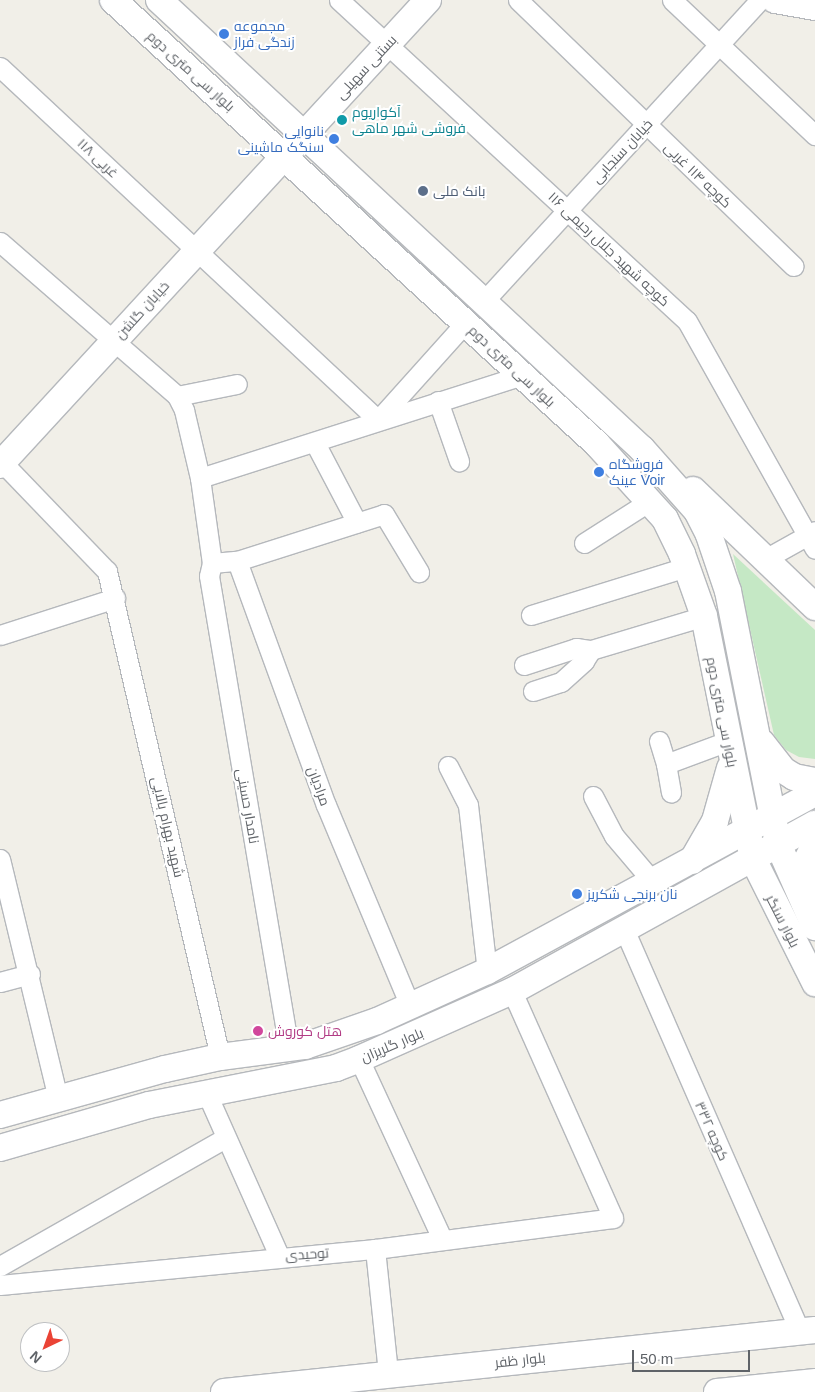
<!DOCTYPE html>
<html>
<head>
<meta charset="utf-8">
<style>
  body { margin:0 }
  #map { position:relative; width:815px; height:1392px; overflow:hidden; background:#f1efe8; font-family:Helvetica,Cairo,sans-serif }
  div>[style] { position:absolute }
  .green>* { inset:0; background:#c5e8c5 }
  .roads { filter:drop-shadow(1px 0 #b5b8bc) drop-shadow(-1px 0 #b5b8bc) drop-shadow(0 1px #b5b8bc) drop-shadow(0 -1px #b5b8bc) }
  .street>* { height:19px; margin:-9.5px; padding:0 9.5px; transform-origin:9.5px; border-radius:9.5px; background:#fff }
  .secondary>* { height:26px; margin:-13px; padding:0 13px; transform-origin:13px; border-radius:13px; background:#fff }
  .dots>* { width:14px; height:14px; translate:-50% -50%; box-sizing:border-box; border:2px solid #fff; border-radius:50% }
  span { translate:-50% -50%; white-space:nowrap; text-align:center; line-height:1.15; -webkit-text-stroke:4px #fff; paint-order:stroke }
  .shop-label { font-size:14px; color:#366cbe }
  .left { translate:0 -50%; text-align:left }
  .right { translate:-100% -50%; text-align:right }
  .street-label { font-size:14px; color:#5f6368 }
  .culture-label { font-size:14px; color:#0d838f }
  .service-label { font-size:14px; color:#4e5e75 }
  .hotel-label { font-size:14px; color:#b23c85 }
  .north { position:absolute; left:20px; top:1322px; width:50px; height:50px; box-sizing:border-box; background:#fff; border:1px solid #bfc1c3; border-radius:50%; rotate:222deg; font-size:14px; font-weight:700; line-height:20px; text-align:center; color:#5f6368 }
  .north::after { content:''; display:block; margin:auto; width:18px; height:22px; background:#ea4335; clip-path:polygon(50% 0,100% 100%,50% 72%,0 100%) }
  .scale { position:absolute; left:632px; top:1350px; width:118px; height:22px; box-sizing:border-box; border:2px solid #5f6368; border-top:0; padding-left:6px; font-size:15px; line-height:18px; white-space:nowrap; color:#5f6368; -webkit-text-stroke:4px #fff; paint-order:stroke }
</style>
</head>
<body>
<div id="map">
  <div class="green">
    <i style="clip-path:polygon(733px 554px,815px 630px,815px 759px,799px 757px,786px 750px,774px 735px)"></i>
  </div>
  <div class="roads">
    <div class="street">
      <i style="left:339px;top:0;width:473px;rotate:42.7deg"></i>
      <i style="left:687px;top:321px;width:261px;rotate:60.7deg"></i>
      <i style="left:518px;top:0;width:383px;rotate:44deg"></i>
      <i style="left:672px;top:0;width:197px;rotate:43.4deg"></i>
      <i style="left:0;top:67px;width:517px;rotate:43.04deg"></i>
      <i style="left:378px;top:420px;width:130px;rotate:-48.1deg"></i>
      <i style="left:0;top:242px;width:235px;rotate:41deg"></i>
      <i style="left:177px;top:396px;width:16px;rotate:63deg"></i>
      <i style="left:184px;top:410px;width:70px;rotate:76.8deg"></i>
      <i style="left:200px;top:478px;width:86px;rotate:82deg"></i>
      <i style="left:212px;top:563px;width:25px;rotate:-5deg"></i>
      <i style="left:237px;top:561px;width:154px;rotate:-17.7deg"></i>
      <i style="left:384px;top:514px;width:68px;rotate:58.9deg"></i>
      <i style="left:484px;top:301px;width:408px;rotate:-47.5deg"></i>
      <i style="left:177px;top:396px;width:61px;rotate:-11.3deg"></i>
      <i style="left:438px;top:401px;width:64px;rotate:70.7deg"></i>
      <i style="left:315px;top:443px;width:90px;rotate:62.3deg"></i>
      <i style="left:0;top:460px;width:154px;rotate:46.1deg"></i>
      <i style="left:107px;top:571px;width:499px;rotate:76.9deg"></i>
      <i style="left:200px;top:478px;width:338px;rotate:-17.7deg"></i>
      <i style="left:584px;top:543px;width:78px;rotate:-32.5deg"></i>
      <i style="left:765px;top:559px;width:57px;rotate:-29.2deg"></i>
      <i style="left:237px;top:561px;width:260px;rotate:70deg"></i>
      <i style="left:326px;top:805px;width:218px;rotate:67.3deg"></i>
      <i style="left:212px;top:563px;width:13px;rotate:103deg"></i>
      <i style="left:209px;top:576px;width:479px;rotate:80.4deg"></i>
      <i style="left:531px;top:615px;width:162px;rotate:-17.2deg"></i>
      <i style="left:0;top:635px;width:121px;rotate:-17.8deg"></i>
      <i style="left:524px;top:665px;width:55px;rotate:-18.1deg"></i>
      <i style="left:576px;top:648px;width:15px;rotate:8deg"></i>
      <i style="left:591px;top:650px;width:118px;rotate:-16.7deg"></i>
      <i style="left:533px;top:691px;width:29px;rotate:-18deg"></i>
      <i style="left:561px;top:682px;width:31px;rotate:-42deg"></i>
      <i style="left:584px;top:661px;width:13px;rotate:-58deg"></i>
      <i style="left:659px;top:741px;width:24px;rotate:73deg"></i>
      <i style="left:666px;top:764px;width:66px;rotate:-20.4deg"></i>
      <i style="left:666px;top:764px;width:29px;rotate:80deg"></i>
      <i style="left:448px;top:766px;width:44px;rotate:62.9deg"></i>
      <i style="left:468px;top:805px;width:167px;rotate:83.5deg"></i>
      <i style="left:593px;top:796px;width:45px;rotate:62.3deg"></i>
      <i style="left:614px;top:836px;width:60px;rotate:49.7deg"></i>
      <i style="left:0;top:859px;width:246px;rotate:76.4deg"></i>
      <i style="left:624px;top:929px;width:440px;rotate:66.4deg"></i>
      <i style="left:0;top:982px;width:31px;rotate:-15deg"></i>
      <i style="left:359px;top:1059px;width:198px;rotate:65.2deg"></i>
      <i style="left:207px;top:1094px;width:177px;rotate:66deg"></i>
      <i style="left:375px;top:1249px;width:125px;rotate:84deg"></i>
      <i style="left:0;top:1266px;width:257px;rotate:-29.6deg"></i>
      <i style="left:0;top:1285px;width:377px;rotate:-5.5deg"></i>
      <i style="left:375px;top:1249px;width:240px;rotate:-7.4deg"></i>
      <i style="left:613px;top:1218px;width:248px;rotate:-114deg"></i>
    </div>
    <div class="secondary">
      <i style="left:113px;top:0;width:657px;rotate:42.53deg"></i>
      <i style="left:597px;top:444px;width:101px;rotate:47.8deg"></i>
      <i style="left:665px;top:519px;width:39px;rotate:64deg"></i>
      <i style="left:682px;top:554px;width:66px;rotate:70.5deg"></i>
      <i style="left:704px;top:616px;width:248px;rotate:78.6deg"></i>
      <i style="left:753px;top:859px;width:139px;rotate:63.4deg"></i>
      <i style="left:159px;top:0;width:659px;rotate:42.91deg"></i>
      <i style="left:642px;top:449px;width:83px;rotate:48.4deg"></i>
      <i style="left:697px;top:511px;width:27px;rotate:63deg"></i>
      <i style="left:709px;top:535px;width:59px;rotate:71.3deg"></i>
      <i style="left:728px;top:591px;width:258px;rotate:78.8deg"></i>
      <i style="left:778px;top:844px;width:91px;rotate:66deg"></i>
      <i style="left:775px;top:0;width:41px;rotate:9.9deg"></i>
      <i style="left:0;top:465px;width:632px;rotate:-47.37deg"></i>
      <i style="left:693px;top:490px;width:169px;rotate:43.8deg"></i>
      <i style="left:762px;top:743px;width:34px;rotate:52deg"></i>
      <i style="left:783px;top:770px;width:13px;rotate:32deg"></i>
      <i style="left:794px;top:777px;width:21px;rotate:11deg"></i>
      <i style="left:692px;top:861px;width:46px;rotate:-60.1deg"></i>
      <i style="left:715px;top:821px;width:55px;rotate:-74.2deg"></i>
      <i style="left:805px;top:900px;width:40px;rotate:-87.1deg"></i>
      <i style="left:807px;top:860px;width:18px;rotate:-63deg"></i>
      <i style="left:0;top:1115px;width:171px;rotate:-15.6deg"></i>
      <i style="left:165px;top:1069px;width:56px;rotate:-12.3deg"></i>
      <i style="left:220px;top:1057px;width:86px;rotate:-7.4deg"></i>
      <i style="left:305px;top:1046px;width:76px;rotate:-19.1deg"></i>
      <i style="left:377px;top:1021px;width:121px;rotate:-24.4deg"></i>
      <i style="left:487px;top:971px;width:373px;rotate:-28.5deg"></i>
      <i style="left:0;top:1148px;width:155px;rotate:-16.1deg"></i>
      <i style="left:149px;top:1105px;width:191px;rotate:-11.2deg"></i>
      <i style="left:336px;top:1068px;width:25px;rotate:-21deg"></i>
      <i style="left:359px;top:1059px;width:167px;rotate:-24deg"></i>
      <i style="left:512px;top:991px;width:346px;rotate:-28.9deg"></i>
      <i style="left:224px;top:1392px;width:594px;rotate:-5.99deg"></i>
      <i style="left:717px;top:1392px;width:99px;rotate:-5.8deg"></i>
    </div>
  </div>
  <div class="dots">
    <i style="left:224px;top:34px;background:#3f7fe0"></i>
    <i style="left:342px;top:120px;background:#0f9aa8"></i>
    <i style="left:334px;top:139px;background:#3f7fe0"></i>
    <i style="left:423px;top:191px;background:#5c6f8a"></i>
    <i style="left:599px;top:472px;background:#3f7fe0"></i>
    <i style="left:577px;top:894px;background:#3f7fe0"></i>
    <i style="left:258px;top:1031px;background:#d1479c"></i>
  </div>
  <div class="shop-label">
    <span class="left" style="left:234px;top:34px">مجموعه<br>زندگی فراز</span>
    <span class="right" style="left:324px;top:139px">نانوایی<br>سنگک ماشینی</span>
    <span class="left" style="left:609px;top:472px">فروشگاه<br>عینک Voir</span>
    <span class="left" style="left:587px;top:894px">نان برنجی شکریز</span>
  </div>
  <div class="street-label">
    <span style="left:366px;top:67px;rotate:-47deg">بستنی سهیلی</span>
    <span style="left:191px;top:71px;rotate:42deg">بلوار سی متری دوم</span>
    <span style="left:622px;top:151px;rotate:-47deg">خیابان سنجابی</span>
    <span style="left:98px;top:158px;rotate:43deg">۱۱۸ غربی</span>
    <span style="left:698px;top:175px;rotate:44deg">کوچه ۱۱۴ غربی</span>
    <span style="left:609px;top:249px;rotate:43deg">کوچه شهید جلال رحیمی ۱۱۶</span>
    <span style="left:142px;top:310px;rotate:-48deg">خیابان گلشن</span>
    <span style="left:512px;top:366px;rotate:43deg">بلوار سی متری دوم</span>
    <span style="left:722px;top:712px;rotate:79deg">بلوار سی متری دوم</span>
    <span style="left:319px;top:786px;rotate:70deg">مرادیان</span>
    <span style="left:248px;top:806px;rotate:80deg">نامدار حسینی</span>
    <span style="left:168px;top:827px;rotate:77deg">شهید بهرام بالایی</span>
    <span style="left:783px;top:921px;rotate:63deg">بلوار سنگر</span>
    <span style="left:392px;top:1045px;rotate:-23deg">بلوار گلریزان</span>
    <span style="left:712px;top:1131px;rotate:66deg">کوچه ۳۳۲</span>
    <span style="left:307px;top:1254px;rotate:-4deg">توحیدی</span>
    <span style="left:520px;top:1360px;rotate:-6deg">بلوار ظفر</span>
  </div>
  <div class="culture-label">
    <span class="left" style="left:352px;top:120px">آکواریوم<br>فروشی شهر ماهی</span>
  </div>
  <div class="service-label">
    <span class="left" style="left:433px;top:191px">بانک ملی</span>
  </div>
  <div class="hotel-label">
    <span class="left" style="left:268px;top:1031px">هتل کوروش</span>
  </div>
  <div class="north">N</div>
  <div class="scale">50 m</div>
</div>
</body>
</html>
